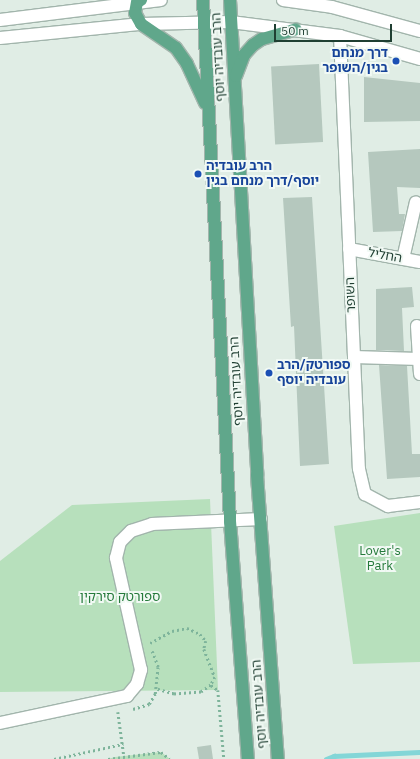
<!DOCTYPE html>
<html>
<head>
<meta charset="utf-8">
<style>
  body { margin:0 }
  #map { position:relative; width:420px; height:759px; overflow:hidden; background:#e0ede5; font-family:"IBM Plex Sans","Noto Sans Hebrew",sans-serif }
  div>[style] { position:absolute }
  .green>* { inset:0; background:#b7e0bc }
  .stream>* { height:4.5px; margin:-2.25px; padding:0 2.25px; transform-origin:2.25px; border-radius:2.25px; background:#83d6d7 }
  .building>* { inset:0; background:#b5c8be; transform-origin:0 0 }
  .path>* { height:2.5px; margin-top:-1.25px; transform-origin:0; background:repeating-linear-gradient(90deg,#7eb49b 0 2px,transparent 0 5px) }
  .roads { filter:drop-shadow(1px 0 #a2b5ac) drop-shadow(-1px 0 #a2b5ac) drop-shadow(0 1px #a2b5ac) drop-shadow(0 -1px #a2b5ac) }
  .minor>* { height:12px; margin:-6px; padding:0 6px; transform-origin:6px; border-radius:6px; background:#fff }
  .major>* { height:12px; margin:-6px; padding:0 6px; transform-origin:6px; border-radius:6px; background:#60a78b }
  .dots>* { width:11px; height:11px; translate:-50% -50%; box-sizing:border-box; border:2px solid #f1f9f4; border-radius:50% }
  span { translate:-50% -50%; white-space:nowrap; text-align:center; line-height:1.15; -webkit-text-stroke:4px #f1f9f4; paint-order:stroke }
  .transit-label { font-size:13px; color:#164399; font-weight:700 }
  .right { translate:-100% -50%; text-align:right }
  .left { translate:0 -50%; text-align:left }
  .street-label { font-size:13px; color:#1f3f32 }
  .park-label { font-size:13px; color:#257a3b }
  .scale { position:absolute; left:274px; top:24px; width:118px; height:18px; box-sizing:border-box; border:2px solid #1f3f32; border-top:0; padding-left:5px; font-size:12px; line-height:14px; white-space:nowrap; color:#1f3f32; -webkit-text-stroke:3px #f1f9f4; paint-order:stroke }
</style>
</head>
<body>
<div id="map">
  <div class="green">
    <i style="clip-path:polygon(210px 499px,218px 690px,0 692px,0 561px,72px 505px)"></i>
    <i style="clip-path:polygon(420px 513px,420px 662px,353px 664px,334px 526px)"></i>
    <i style="clip-path:polygon(161px 752px,170px 759px,108px 759px,115px 757px)"></i>
  </div>
  <div class="stream">
    <i style="left:326px;top:759px;width:9px;rotate:-21deg"></i>
    <i style="left:334px;top:756px;width:86px;rotate:-2.7deg"></i>
  </div>
  <div class="building">
    <i style="left:319px;top:64px;width:78px;height:48px;rotate:87deg"></i>
    <i style="clip-path:polygon(364px 77px,420px 83px,420px 121px,364px 122px)"></i>
    <i style="clip-path:polygon(420px 149px,420px 188px,397px 187px,399px 214px,405px 214px,402px 231px,373px 232px,368px 152px)"></i>
    <i style="clip-path:polygon(312px 197px,329px 464px,300px 466px,294px 326px,291px 327px,283px 198px)"></i>
    <i style="clip-path:polygon(412px 287px,414px 307px,402px 308px,404px 351px,376px 350px,376px 289px)"></i>
    <i style="clip-path:polygon(379px 365px,407px 366px,412px 454px,420px 454px,420px 477px,387px 479px)"></i>
    <i style="clip-path:polygon(211px 745px,213px 759px,199px 759px,197px 747px)"></i>
  </div>
  <div class="path">
    <i style="left:150px;top:643px;width:25px;rotate:-29deg"></i>
    <i style="left:172px;top:631px;width:15px;rotate:-11deg"></i>
    <i style="left:187px;top:628px;width:14px;rotate:25deg"></i>
    <i style="left:200px;top:634px;width:9px;rotate:49deg"></i>
    <i style="left:206px;top:641px;width:8px;rotate:104deg"></i>
    <i style="left:204px;top:649px;width:30px;rotate:69deg"></i>
    <i style="left:215px;top:677px;width:9px;rotate:117deg"></i>
    <i style="left:211px;top:685px;width:12px;rotate:145deg"></i>
    <i style="left:201px;top:692px;width:27px;rotate:176deg"></i>
    <i style="left:174px;top:694px;width:19px;rotate:-164deg"></i>
    <i style="left:211px;top:685px;width:9px;rotate:36deg"></i>
    <i style="left:218px;top:690px;width:69px;rotate:85deg"></i>
    <i style="left:133px;top:709px;width:17px;rotate:-17deg"></i>
    <i style="left:149px;top:704px;width:12px;rotate:-59deg"></i>
    <i style="left:155px;top:694px;width:27px;rotate:-84deg"></i>
    <i style="left:158px;top:667px;width:17px;rotate:-111deg"></i>
    <i style="left:118px;top:712px;width:44px;rotate:82.2deg"></i>
    <i style="left:54px;top:759px;width:71px;rotate:-12.3deg"></i>
    <i style="left:108px;top:759px;width:53px;rotate:-7.5deg"></i>
    <i style="left:161px;top:752px;width:11px;rotate:38deg"></i>
  </div>
  <div class="roads">
    <div class="minor">
      <i style="left:283px;top:0;width:49px;rotate:8.1deg"></i>
      <i style="left:332px;top:7px;width:91px;rotate:15.3deg"></i>
      <i style="left:0;top:20px;width:162px;rotate:-7.1deg"></i>
      <i style="left:340px;top:36px;width:433px;rotate:87.5deg"></i>
      <i style="left:359px;top:469px;width:26px;rotate:77deg"></i>
      <i style="left:365px;top:494px;width:26px;rotate:28deg"></i>
      <i style="left:388px;top:506px;width:32px;rotate:-7deg"></i>
      <i style="left:0;top:38px;width:142px;rotate:-5.7deg"></i>
      <i style="left:141px;top:24px;width:90px;rotate:-1.3deg"></i>
      <i style="left:231px;top:22px;width:110px;rotate:7.3deg"></i>
      <i style="left:340px;top:36px;width:83px;rotate:16deg"></i>
      <i style="left:349px;top:249px;width:72px;rotate:10.4deg"></i>
      <i style="left:403px;top:259px;width:58px;rotate:-77.2deg"></i>
      <i style="left:417px;top:326px;width:48px;rotate:86.4deg"></i>
      <i style="left:354px;top:357px;width:65px;rotate:1.8deg"></i>
      <i style="left:0;top:723px;width:130px;rotate:-12deg"></i>
      <i style="left:127px;top:696px;width:16px;rotate:-50deg"></i>
      <i style="left:137px;top:684px;width:15px;rotate:-74deg"></i>
      <i style="left:141px;top:670px;width:115px;rotate:-102.6deg"></i>
      <i style="left:116px;top:558px;width:16px;rotate:-76deg"></i>
      <i style="left:120px;top:542px;width:16px;rotate:-45deg"></i>
      <i style="left:131px;top:531px;width:22px;rotate:-18deg"></i>
      <i style="left:152px;top:524px;width:109px;rotate:-2.6deg"></i>
    </div>
    <div class="major">
      <i style="left:141px;top:0;width:4px;rotate:153deg"></i>
      <i style="left:137px;top:2px;width:11px;rotate:100deg"></i>
      <i style="left:135px;top:13px;width:13px;rotate:61deg"></i>
      <i style="left:141px;top:24px;width:42px;rotate:34.4deg"></i>
      <i style="left:176px;top:48px;width:19px;rotate:55deg"></i>
      <i style="left:187px;top:64px;width:43px;rotate:65.2deg"></i>
      <i style="left:203px;top:0;width:522px;rotate:87.03deg"></i>
      <i style="left:230px;top:521px;width:239px;rotate:85.7deg"></i>
      <i style="left:230px;top:0;width:476px;rotate:86.7deg"></i>
      <i style="left:257px;top:475px;width:285px;rotate:85.8deg"></i>
      <i style="left:236px;top:76px;width:22px;rotate:-69deg"></i>
      <i style="left:244px;top:55px;width:13px;rotate:-48deg"></i>
      <i style="left:253px;top:45px;width:11px;rotate:-34deg"></i>
      <i style="left:262px;top:39px;width:35px;rotate:-16deg"></i>
    </div>
  </div>
  <div class="dots">
    <i style="left:396px;top:61px;background:#1a4fb4"></i>
    <i style="left:198px;top:174px;background:#1a4fb4"></i>
    <i style="left:269px;top:373px;background:#1a4fb4"></i>
  </div>
  <div class="transit-label">
    <span class="right" style="left:388px;top:61px">דרך מנחם<br>בגין/השופר</span>
    <span class="left" style="left:206px;top:174px">הרב עובדיה<br>יוסף/דרך מנחם בגין</span>
    <span class="left" style="left:277px;top:373px">ספורטק/הרב<br>עובדיה יוסף</span>
  </div>
  <div class="street-label">
    <span style="left:219px;top:57px;rotate:-93deg">הרב עובדיה יוסף</span>
    <span style="left:385px;top:256px;rotate:10deg">החליל</span>
    <span style="left:351px;top:295px;rotate:-92deg">השופר</span>
    <span style="left:237px;top:381px;rotate:-93deg">הרב עובדיה יוסף</span>
    <span style="left:260px;top:704px;rotate:-94deg">הרב עובדיה יוסף</span>
  </div>
  <div class="park-label">
    <span style="left:380px;top:559px">Lover's<br>Park</span>
    <span style="left:120px;top:597px">ספורטק סירקין</span>
  </div>
  <div class="scale">50 m</div>
</div>
</body>
</html>
